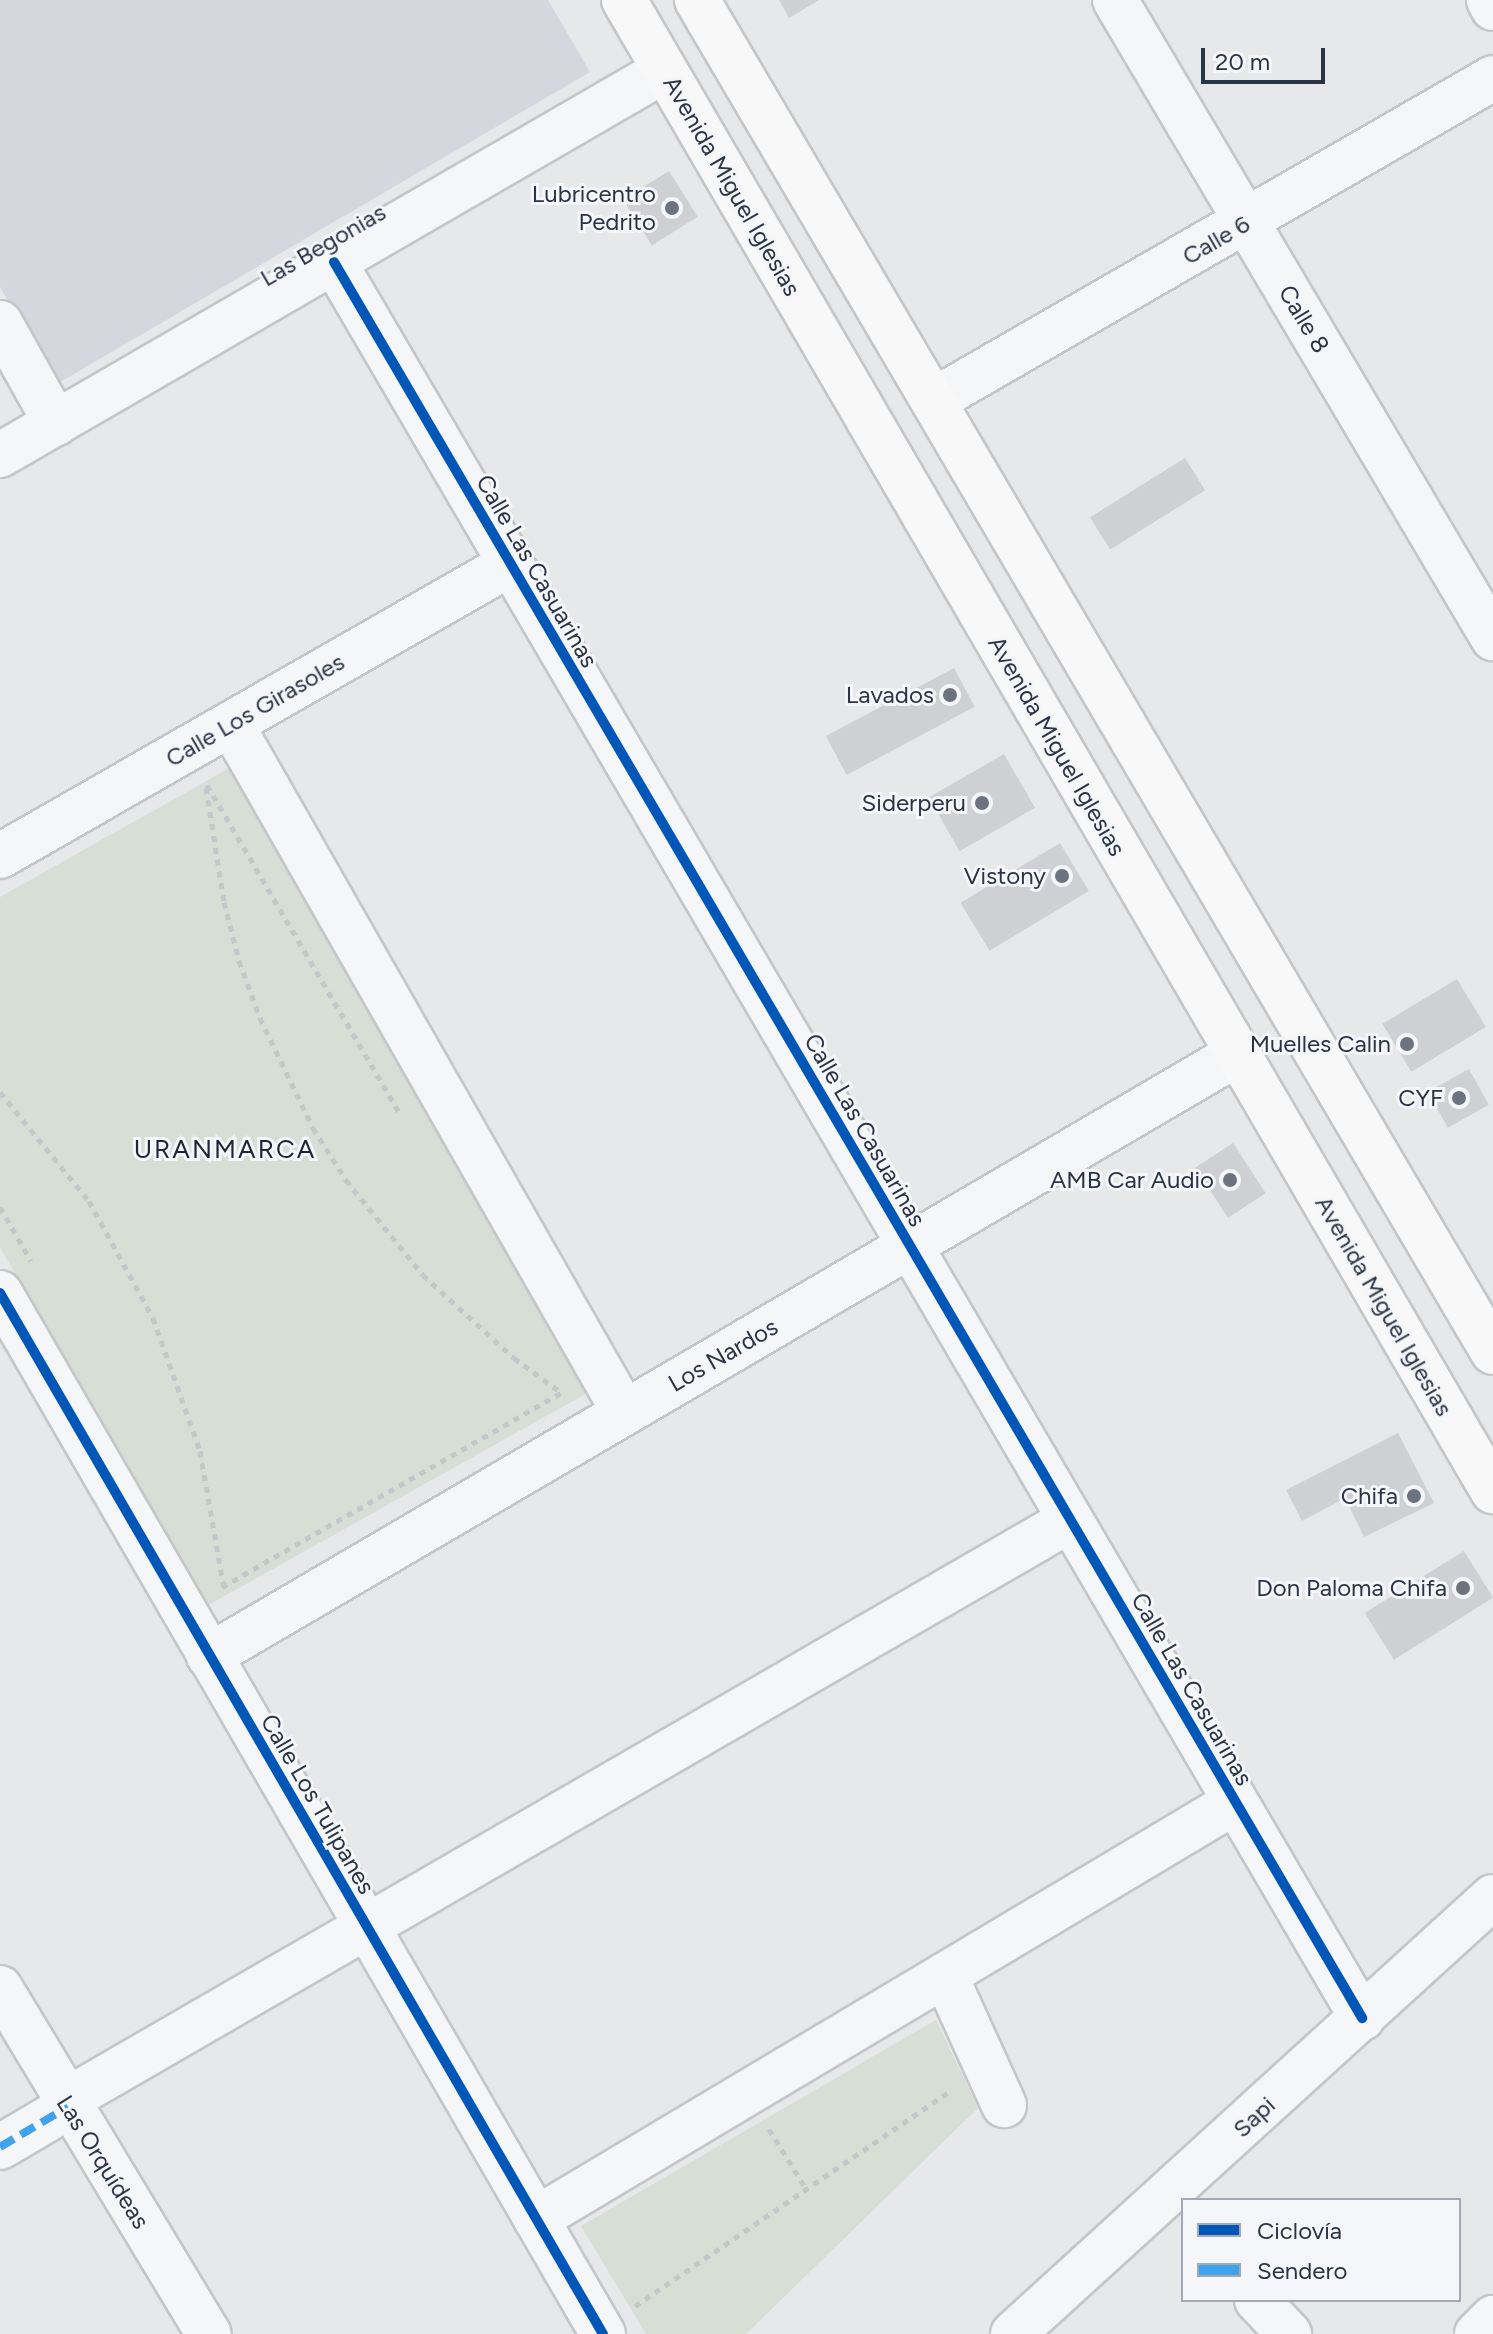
<!DOCTYPE html>
<html>
<head>
<meta charset="utf-8">
<style>
  body { margin:0 }
  #map { position:relative; width:1493px; height:2334px; overflow:hidden; background:#e6e8ea; font-family:Figtree,sans-serif }
  div>[style] { position:absolute }
  .built>* { inset:0; background:#d4d7dd }
  .green>* { inset:0; background:#d6ded6 }
  .building>* { inset:0; background:#ced0d3; transform-origin:0 0 }
  .path>* { height:5px; margin-top:-2.5px; transform-origin:0; background:repeating-linear-gradient(90deg,#c5c6ca 0 6px,transparent 0 12px) }
  .roads { filter:drop-shadow(2px 0 #c4c6c8) drop-shadow(-2px 0 #c4c6c8) drop-shadow(0 2px #c4c6c8) drop-shadow(0 -2px #c4c6c8) }
  .minor>* { height:44px; margin:-22px; padding:0 22px; transform-origin:22px; border-radius:22px; background:#f5f6f7 }
  .major>* { height:44px; margin:-22px; padding:0 22px; transform-origin:22px; border-radius:22px; background:#f8f8f8 }
  .quiet>* { height:8px; margin-top:-4px; transform-origin:0; background:repeating-linear-gradient(90deg,#3ea3ec 0 16px,transparent 0 24px) }
  .cycleway>* { height:10px; margin:-5px; padding:0 5px; transform-origin:5px; border-radius:5px; background:#0057b8 }
  .dots>* { width:22px; height:22px; translate:-50% -50%; box-sizing:border-box; border:4px solid #f4f6f9; border-radius:50% }
  span { translate:-50% -50%; white-space:nowrap; text-align:center; line-height:1.15; -webkit-text-stroke:6px #f4f6f9; paint-order:stroke }
  .street-label { font-size:24px; color:#2b3445 }
  .poi-label { font-size:24px; color:#2b3445 }
  .right { translate:-100% -50%; text-align:right }
  .neighbourhood-label { font-size:26px; color:#1d2536; letter-spacing:2px }
  .legend { position:absolute; left:1181px; top:2198px; width:280px; height:104px; box-sizing:border-box; background:#f4f6f9; border:2px solid #a4a8b1; margin:0; padding:10px 14px; list-style:none; font-size:24px; color:#2b3445 }
  .legend li { display:flex; align-items:center; gap:16px; height:40px }
  .legend b { width:40px; border:2px solid #a4a8b1 }
  .scale { position:absolute; left:1201px; top:48px; width:124px; height:36px; box-sizing:border-box; border:4px solid #2b3445; border-top:0; padding-left:10px; font-size:24px; line-height:28px; white-space:nowrap; color:#2b3445; -webkit-text-stroke:6px #f4f6f9; paint-order:stroke }
</style>
</head>
<body>
<div id="map">
  <div class="built">
    <i style="clip-path:polygon(0 0,548px 0,590px 72px,57px 384px,0 287px)"></i>
  </div>
  <div class="green">
    <i style="clip-path:polygon(233px 766px,589px 1392px,205px 1607px,0 1247px,0 897px)"></i>
    <i style="clip-path:polygon(936px 2020px,978px 2108px,746px 2334px,646px 2334px,581px 2226px)"></i>
  </div>
  <div class="building">
    <i style="clip-path:polygon(779px 0,819px 0,789px 18px)"></i>
    <i style="left:669px;top:171px;width:54px;height:54px;rotate:58deg"></i>
    <i style="left:1185px;top:458px;width:38px;height:112px;rotate:58deg"></i>
    <i style="left:954px;top:668px;width:44px;height:145px;rotate:62deg"></i>
    <i style="left:1004px;top:754px;width:62px;height:87px;rotate:60deg"></i>
    <i style="left:1060px;top:843px;width:56px;height:116px;rotate:59deg"></i>
    <i style="left:1457px;top:979px;width:56px;height:87px;rotate:59deg"></i>
    <i style="left:1469px;top:1069px;width:41px;height:47px;rotate:61deg"></i>
    <i style="left:1233px;top:1143px;width:60px;height:45px;rotate:57deg"></i>
    <i style="clip-path:polygon(1398px 1433px,1434px 1503px,1364px 1537px,1345px 1498px,1302px 1521px,1286px 1490px)"></i>
    <i style="left:1464px;top:1551px;width:55px;height:117px;rotate:58deg"></i>
  </div>
  <div class="path">
    <i style="left:207px;top:785px;width:381px;rotate:59.6deg"></i>
    <i style="left:206px;top:788px;width:115px;rotate:81deg"></i>
    <i style="left:224px;top:902px;width:61px;rotate:75.7deg"></i>
    <i style="left:239px;top:961px;width:61px;rotate:69.8deg"></i>
    <i style="left:260px;top:1018px;width:122px;rotate:64.3deg"></i>
    <i style="left:313px;top:1128px;width:62px;rotate:57.6deg"></i>
    <i style="left:346px;top:1180px;width:122px;rotate:51deg"></i>
    <i style="left:423px;top:1275px;width:123px;rotate:42.4deg"></i>
    <i style="left:514px;top:1358px;width:59px;rotate:36.1deg"></i>
    <i style="left:0;top:1092px;width:141px;rotate:50.8deg"></i>
    <i style="left:89px;top:1201px;width:133px;rotate:61.3deg"></i>
    <i style="left:153px;top:1318px;width:141px;rotate:70.5deg"></i>
    <i style="left:200px;top:1451px;width:140px;rotate:80.1deg"></i>
    <i style="left:0;top:1207px;width:62px;rotate:60.1deg"></i>
    <i style="left:222px;top:1587px;width:393px;rotate:-29.8deg"></i>
    <i style="left:769px;top:2129px;width:70px;rotate:58.3deg"></i>
    <i style="left:635px;top:2306px;width:381px;rotate:-34.3deg"></i>
  </div>
  <div class="roads">
    <div class="minor">
      <i style="left:1115px;top:0;width:742px;rotate:59.35deg"></i>
      <i style="left:1489px;top:0;width:9px;rotate:63deg"></i>
      <i style="left:334px;top:262px;width:2035px;rotate:59.65deg"></i>
      <i style="left:0;top:323px;width:115px;rotate:60.8deg"></i>
      <i style="left:936px;top:399px;width:643px;rotate:-29.95deg"></i>
      <i style="left:0;top:455px;width:768px;rotate:-30.07deg"></i>
      <i style="left:231px;top:724px;width:792px;rotate:60.26deg"></i>
      <i style="left:0;top:856px;width:588px;rotate:-29.79deg"></i>
      <i style="left:0;top:1293px;width:1203px;rotate:59.92deg"></i>
      <i style="left:209px;top:1656px;width:1191px;rotate:-30.35deg"></i>
      <i style="left:945px;top:1975px;width:143px;rotate:65.6deg"></i>
      <i style="left:0;top:1988px;width:404px;rotate:58.9deg"></i>
      <i style="left:65px;top:2101px;width:1161px;rotate:-30.03deg"></i>
      <i style="left:0;top:2147px;width:79px;rotate:-30.5deg"></i>
      <i style="left:536px;top:2219px;width:814px;rotate:-30.82deg"></i>
      <i style="left:1257px;top:2300px;width:47px;rotate:46.7deg"></i>
      <i style="left:1013px;top:2334px;width:649px;rotate:-42.32deg"></i>
      <i style="left:1477px;top:2334px;width:23px;rotate:-45deg"></i>
    </div>
    <div class="major">
      <i style="left:624px;top:0;width:1726px;rotate:59.77deg"></i>
      <i style="left:697px;top:0;width:1569px;rotate:59.51deg"></i>
    </div>
  </div>
  <div class="quiet">
    <i style="left:0;top:2147px;width:79px;rotate:-30.5deg"></i>
  </div>
  <div class="cycleway">
    <i style="left:334px;top:262px;width:2035px;rotate:59.65deg"></i>
    <i style="left:0;top:1293px;width:1203px;rotate:59.92deg"></i>
  </div>
  <div class="dots">
    <i style="left:672px;top:208px;background:#6c737f"></i>
    <i style="left:950px;top:695px;background:#6c737f"></i>
    <i style="left:982px;top:803px;background:#6c737f"></i>
    <i style="left:1062px;top:876px;background:#6c737f"></i>
    <i style="left:1407px;top:1044px;background:#6c737f"></i>
    <i style="left:1459px;top:1098px;background:#6c737f"></i>
    <i style="left:1230px;top:1180px;background:#6c737f"></i>
    <i style="left:1414px;top:1496px;background:#6c737f"></i>
    <i style="left:1463px;top:1588px;background:#6c737f"></i>
  </div>
  <div class="street-label">
    <span style="left:732px;top:186px;rotate:60deg">Avenida Miguel Iglesias</span>
    <span style="left:1216px;top:240px;rotate:-30deg">Calle 6</span>
    <span style="left:323px;top:245px;rotate:-30deg">Las Begonias</span>
    <span style="left:1304px;top:319px;rotate:59deg">Calle 8</span>
    <span style="left:537px;top:571px;rotate:60deg">Calle Las Casuarinas</span>
    <span style="left:255px;top:710px;rotate:-30deg">Calle Los Girasoles</span>
    <span style="left:1057px;top:746px;rotate:60deg">Avenida Miguel Iglesias</span>
    <span style="left:865px;top:1130px;rotate:60deg">Calle Las Casuarinas</span>
    <span style="left:1384px;top:1306px;rotate:60deg">Avenida Miguel Iglesias</span>
    <span style="left:723px;top:1355px;rotate:-30deg">Los Nardos</span>
    <span style="left:1192px;top:1689px;rotate:60deg">Calle Las Casuarinas</span>
    <span style="left:318px;top:1804px;rotate:60deg">Calle Los Tulipanes</span>
    <span style="left:1254px;top:2117px;rotate:-43deg">Sapi</span>
    <span style="left:103px;top:2162px;rotate:58deg">Las Orquídeas</span>
  </div>
  <div class="poi-label">
    <span class="right" style="left:656px;top:208px">Lubricentro<br>Pedrito</span>
    <span class="right" style="left:934px;top:695px">Lavados</span>
    <span class="right" style="left:966px;top:803px">Siderperu</span>
    <span class="right" style="left:1046px;top:876px">Vistony</span>
    <span class="right" style="left:1391px;top:1044px">Muelles Calin</span>
    <span class="right" style="left:1443px;top:1098px">CYF</span>
    <span class="right" style="left:1214px;top:1180px">AMB Car Audio</span>
    <span class="right" style="left:1398px;top:1496px">Chifa</span>
    <span class="right" style="left:1447px;top:1588px">Don Paloma Chifa</span>
  </div>
  <div class="neighbourhood-label">
    <span style="left:225px;top:1150px">URANMARCA</span>
  </div>
  <ul class="legend">
  <li><b style="height:10px;background:#0057b8"></b>Ciclovía</li>
  <li><b style="height:10px;background:#3ea3ec"></b>Sendero</li>
  </ul>
  <div class="scale">20 m</div>
</div>
</body>
</html>
